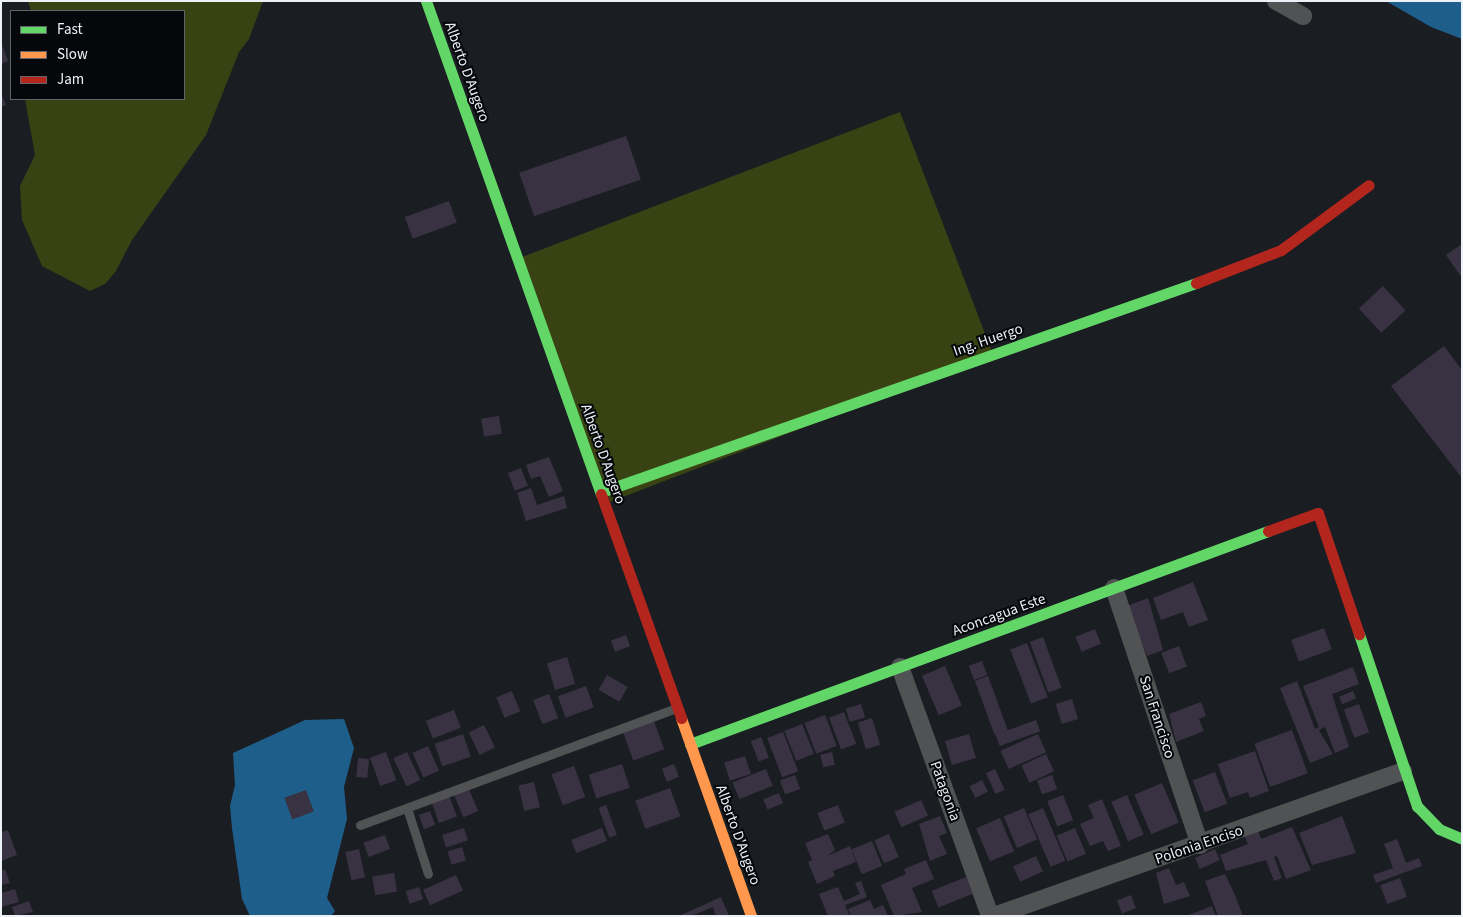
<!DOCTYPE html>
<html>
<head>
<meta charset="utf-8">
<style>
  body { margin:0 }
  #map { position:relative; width:1463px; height:917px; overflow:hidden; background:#1a1e22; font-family:"Source Sans 3",sans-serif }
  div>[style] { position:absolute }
  .green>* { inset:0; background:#394213; transform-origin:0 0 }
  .water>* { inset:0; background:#1e5e8b }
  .building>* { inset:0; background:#393242; transform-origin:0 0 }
  .lane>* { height:9px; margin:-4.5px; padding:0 4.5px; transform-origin:4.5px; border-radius:4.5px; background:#515253 }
  .street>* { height:18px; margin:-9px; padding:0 9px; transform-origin:9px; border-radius:9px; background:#515253 }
  .fast>* { height:11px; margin:-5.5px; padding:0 5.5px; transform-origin:5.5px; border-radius:5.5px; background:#63d668 }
  .slow>* { height:11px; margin:-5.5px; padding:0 5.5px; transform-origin:5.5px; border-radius:5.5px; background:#ff974d }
  .jam>* { height:11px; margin:-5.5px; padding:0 5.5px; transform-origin:5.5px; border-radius:5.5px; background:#b3261e }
  span { translate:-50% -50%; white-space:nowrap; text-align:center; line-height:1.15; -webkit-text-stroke:4px #05070b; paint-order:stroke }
  .street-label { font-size:15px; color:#ebf1f7 }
  .frame { position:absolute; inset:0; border:2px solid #ebf1f7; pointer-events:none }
  .legend { position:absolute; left:10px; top:10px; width:175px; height:90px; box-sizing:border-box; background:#05070b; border:1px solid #616569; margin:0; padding:6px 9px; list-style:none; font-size:15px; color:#ebf1f7 }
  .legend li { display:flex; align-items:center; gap:10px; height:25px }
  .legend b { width:25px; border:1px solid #616569 }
</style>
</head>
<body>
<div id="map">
  <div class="green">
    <i style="clip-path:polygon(28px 1px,263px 1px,249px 39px,239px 52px,206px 135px,132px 240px,116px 271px,105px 284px,90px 291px,42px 266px,22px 220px,20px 186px,35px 155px,25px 99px,184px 99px,184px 11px,31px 11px)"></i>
    <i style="left:900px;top:112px;width:260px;height:410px;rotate:69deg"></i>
  </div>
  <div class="water">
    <i style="clip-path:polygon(1386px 1px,1462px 1px,1462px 39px,1431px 27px)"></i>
    <i style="clip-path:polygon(344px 719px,354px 748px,344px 787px,347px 819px,327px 898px,335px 911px,331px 916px,250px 916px,242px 899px,232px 828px,230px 806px,235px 785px,233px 753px,305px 720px)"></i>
  </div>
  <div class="building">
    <i style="clip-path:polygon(1px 42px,8px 61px,1px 64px)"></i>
    <i style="clip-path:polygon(1px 93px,6px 105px,1px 107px)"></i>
    <i style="left:626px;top:136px;width:46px;height:113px;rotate:71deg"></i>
    <i style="left:449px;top:201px;width:23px;height:47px;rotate:70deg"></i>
    <i style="clip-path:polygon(1462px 244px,1462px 278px,1446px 255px)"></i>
    <i style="left:1383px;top:286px;width:33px;height:33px;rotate:47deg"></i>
    <i style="clip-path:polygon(1444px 346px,1462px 370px,1462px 478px,1391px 386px)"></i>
    <i style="left:499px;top:416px;width:18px;height:18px;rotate:81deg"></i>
    <i style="clip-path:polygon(549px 457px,563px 491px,549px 497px,540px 476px,531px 479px,526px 465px)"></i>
    <i style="left:521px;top:468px;width:19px;height:14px;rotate:69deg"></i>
    <i style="clip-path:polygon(531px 488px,537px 505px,564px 496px,567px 508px,526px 521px,517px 493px)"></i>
    <i style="clip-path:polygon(1193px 582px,1208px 620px,1189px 627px,1183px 612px,1161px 620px,1153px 598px)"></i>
    <i style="clip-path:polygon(1148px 598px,1163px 650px,1147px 656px,1127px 606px)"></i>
    <i style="left:1324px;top:628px;width:23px;height:35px;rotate:70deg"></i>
    <i style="left:1095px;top:629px;width:16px;height:21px;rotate:68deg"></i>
    <i style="left:626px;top:635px;width:12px;height:16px;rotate:70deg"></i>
    <i style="left:1043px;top:637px;width:54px;height:14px;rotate:70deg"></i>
    <i style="left:1027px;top:643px;width:58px;height:18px;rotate:69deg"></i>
    <i style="left:1179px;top:646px;width:22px;height:19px;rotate:69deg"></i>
    <i style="left:567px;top:657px;width:28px;height:21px;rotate:73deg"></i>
    <i style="left:982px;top:661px;width:15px;height:14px;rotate:70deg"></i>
    <i style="left:945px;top:666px;width:43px;height:25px;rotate:67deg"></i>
    <i style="clip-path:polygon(1353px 667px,1359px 684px,1332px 694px,1349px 747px,1335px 753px,1325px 727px,1319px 730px,1333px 754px,1310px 763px,1280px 688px,1297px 681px,1315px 729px,1319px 727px,1303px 686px)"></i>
    <i style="left:607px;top:675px;width:24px;height:17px;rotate:30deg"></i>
    <i style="left:988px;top:676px;width:58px;height:14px;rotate:70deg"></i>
    <i style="left:586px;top:686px;width:23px;height:30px;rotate:70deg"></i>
    <i style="left:512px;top:691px;width:22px;height:17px;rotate:68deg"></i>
    <i style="left:1353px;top:691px;width:8px;height:15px;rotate:67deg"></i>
    <i style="left:549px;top:694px;width:26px;height:17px;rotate:69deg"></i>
    <i style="left:1072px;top:699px;width:21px;height:17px;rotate:73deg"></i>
    <i style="clip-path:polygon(1201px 702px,1206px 716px,1199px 719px,1204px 731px,1176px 742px,1169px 714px)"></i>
    <i style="left:861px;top:704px;width:14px;height:16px;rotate:73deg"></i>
    <i style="left:1359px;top:704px;width:30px;height:16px;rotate:70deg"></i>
    <i style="left:454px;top:710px;width:19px;height:30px;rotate:69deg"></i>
    <i style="left:844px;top:712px;width:34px;height:16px;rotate:69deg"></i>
    <i style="left:825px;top:715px;width:33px;height:22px;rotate:69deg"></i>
    <i style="left:872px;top:718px;width:28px;height:15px;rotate:73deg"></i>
    <i style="left:1036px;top:720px;width:12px;height:43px;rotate:70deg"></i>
    <i style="left:654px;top:721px;width:30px;height:33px;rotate:70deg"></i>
    <i style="left:802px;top:724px;width:32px;height:19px;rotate:68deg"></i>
    <i style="left:484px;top:725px;width:25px;height:17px;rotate:64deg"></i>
    <i style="left:1292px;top:730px;width:46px;height:40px;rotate:70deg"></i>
    <i style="left:783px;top:732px;width:42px;height:17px;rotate:69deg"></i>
    <i style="left:463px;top:734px;width:24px;height:30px;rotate:71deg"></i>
    <i style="left:969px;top:734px;width:25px;height:25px;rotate:74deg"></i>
    <i style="left:1038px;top:734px;width:20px;height:41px;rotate:66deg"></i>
    <i style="left:761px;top:737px;width:22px;height:11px;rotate:69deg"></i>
    <i style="left:428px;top:746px;width:27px;height:17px;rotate:66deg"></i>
    <i style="clip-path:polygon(1255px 751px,1269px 791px,1250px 798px,1248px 792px,1230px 798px,1218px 764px)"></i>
    <i style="left:386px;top:752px;width:30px;height:17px;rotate:70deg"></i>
    <i style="left:407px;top:752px;width:31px;height:15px;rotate:65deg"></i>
    <i style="left:832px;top:752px;width:13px;height:12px;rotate:77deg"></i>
    <i style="left:1046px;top:754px;width:19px;height:27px;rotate:65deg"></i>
    <i style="left:745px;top:756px;width:19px;height:22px;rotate:72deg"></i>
    <i style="left:358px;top:758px;width:11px;height:19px;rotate:5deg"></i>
    <i style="left:622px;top:764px;width:25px;height:35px;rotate:72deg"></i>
    <i style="left:674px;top:764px;width:14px;height:13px;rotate:69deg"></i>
    <i style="left:574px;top:766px;width:33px;height:24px;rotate:70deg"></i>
    <i style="left:766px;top:769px;width:18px;height:36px;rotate:68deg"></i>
    <i style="left:995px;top:769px;width:23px;height:10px;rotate:65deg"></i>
    <i style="left:1215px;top:772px;width:34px;height:24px;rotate:69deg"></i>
    <i style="left:795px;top:775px;width:15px;height:16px;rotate:70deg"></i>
    <i style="left:1052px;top:775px;width:15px;height:16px;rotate:70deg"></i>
    <i style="left:982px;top:780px;width:13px;height:14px;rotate:63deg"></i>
    <i style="left:534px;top:782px;width:26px;height:16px;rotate:77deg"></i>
    <i style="left:1162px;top:783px;width:43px;height:30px;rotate:67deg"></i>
    <i style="left:468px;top:787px;width:26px;height:16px;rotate:67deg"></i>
    <i style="left:670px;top:788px;width:30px;height:37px;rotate:70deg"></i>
    <i style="left:306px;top:790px;width:23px;height:23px;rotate:70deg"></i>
    <i style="left:779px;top:793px;width:11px;height:17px;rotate:68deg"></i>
    <i style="left:449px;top:795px;width:23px;height:19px;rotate:70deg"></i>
    <i style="left:1063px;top:795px;width:27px;height:17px;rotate:68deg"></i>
    <i style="left:1127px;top:795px;width:43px;height:17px;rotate:67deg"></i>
    <i style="clip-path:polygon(1102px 799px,1121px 846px,1108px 851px,1103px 841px,1090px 846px,1080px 824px,1094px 818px,1088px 805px)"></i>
    <i style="left:921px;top:800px;width:17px;height:29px;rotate:66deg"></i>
    <i style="left:606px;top:805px;width:32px;height:8px;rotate:70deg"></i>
    <i style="left:838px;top:805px;width:19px;height:22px;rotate:69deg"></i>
    <i style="left:1024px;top:808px;width:34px;height:22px;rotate:67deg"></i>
    <i style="left:1043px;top:808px;width:57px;height:16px;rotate:67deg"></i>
    <i style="left:430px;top:811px;width:15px;height:12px;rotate:70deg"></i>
    <i style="clip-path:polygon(940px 816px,947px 833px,939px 836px,947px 854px,930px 861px,919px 824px)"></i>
    <i style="clip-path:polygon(1342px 816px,1356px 853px,1312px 865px,1299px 833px)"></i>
    <i style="left:1000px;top:818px;width:36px;height:26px;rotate:67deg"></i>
    <i style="clip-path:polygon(1292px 827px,1311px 870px,1286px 879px,1277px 856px,1274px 857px,1282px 878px,1274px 881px,1266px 860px,1226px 871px,1220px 855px,1248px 844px,1244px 835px,1258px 830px,1261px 839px)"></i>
    <i style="left:464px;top:828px;width:13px;height:23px;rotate:72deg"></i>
    <i style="left:602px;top:828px;width:14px;height:33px;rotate:69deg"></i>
    <i style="left:1075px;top:828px;width:28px;height:20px;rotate:67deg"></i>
    <i style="clip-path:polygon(8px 830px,17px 855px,1px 861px,1px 832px)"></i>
    <i style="clip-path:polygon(828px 834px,835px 850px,827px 856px,850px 846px,856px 862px,833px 871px,835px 876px,817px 884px,808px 862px,812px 860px,805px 843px)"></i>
    <i style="left:889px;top:834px;width:25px;height:16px;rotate:67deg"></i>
    <i style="left:385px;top:835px;width:15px;height:23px;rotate:70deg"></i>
    <i style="clip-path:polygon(1397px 839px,1406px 863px,1419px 858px,1422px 866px,1376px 883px,1373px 875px,1393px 868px,1384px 844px)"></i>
    <i style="left:872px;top:841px;width:27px;height:22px;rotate:68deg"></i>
    <i style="left:462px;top:847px;width:14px;height:15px;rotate:73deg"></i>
    <i style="left:359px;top:849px;width:29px;height:14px;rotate:78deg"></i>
    <i style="left:1215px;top:849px;width:12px;height:22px;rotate:66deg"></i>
    <i style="left:1036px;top:856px;width:17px;height:25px;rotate:66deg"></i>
    <i style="clip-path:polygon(926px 860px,934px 879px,912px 888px,922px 912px,894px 916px,881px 885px,906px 874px,904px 869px)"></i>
    <i style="clip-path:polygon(1169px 868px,1176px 885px,1184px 882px,1190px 896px,1164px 904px,1156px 873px)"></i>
    <i style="clip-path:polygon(5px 869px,10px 883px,1px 885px,1px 871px)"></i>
    <i style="left:394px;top:873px;width:19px;height:22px;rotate:81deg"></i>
    <i style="clip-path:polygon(1225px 874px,1235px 895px,1243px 916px,1218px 916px,1205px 881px)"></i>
    <i style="left:456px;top:875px;width:17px;height:36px;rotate:66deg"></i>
    <i style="left:966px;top:877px;width:18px;height:37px;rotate:68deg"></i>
    <i style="left:1400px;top:878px;width:20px;height:21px;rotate:70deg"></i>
    <i style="clip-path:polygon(861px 881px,867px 897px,845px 905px,850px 916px,828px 916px,819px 894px,838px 887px,844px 901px,860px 894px,855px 883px)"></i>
    <i style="left:419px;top:887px;width:13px;height:14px;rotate:72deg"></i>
    <i style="clip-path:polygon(15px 889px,19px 902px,1px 907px,1px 893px)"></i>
    <i style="left:1131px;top:895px;width:14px;height:15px;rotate:69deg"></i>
    <i style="clip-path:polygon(721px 897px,729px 916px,716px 916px,713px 907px,691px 916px,679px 916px)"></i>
    <i style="clip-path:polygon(870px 900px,874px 909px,883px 905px,888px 916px,851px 916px,848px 909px)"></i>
    <i style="clip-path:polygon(29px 901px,33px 912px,15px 916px,12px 907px)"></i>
    <i style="clip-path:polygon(1212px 906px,1216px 916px,1186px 916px)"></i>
  </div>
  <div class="lane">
    <i style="left:407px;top:808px;width:69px;rotate:72.3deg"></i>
    <i style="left:360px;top:825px;width:338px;rotate:-20.3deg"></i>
  </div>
  <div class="street">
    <i style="left:1276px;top:1px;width:31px;rotate:29deg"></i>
    <i style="left:1114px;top:588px;width:271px;rotate:71.5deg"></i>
    <i style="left:900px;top:667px;width:265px;rotate:70.1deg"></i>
    <i style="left:994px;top:916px;width:434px;rotate:-19.5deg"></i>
  </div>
  <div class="fast">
    <i style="left:426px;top:1px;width:523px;rotate:70.46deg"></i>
    <i style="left:601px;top:492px;width:631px;rotate:-19.35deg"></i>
    <i style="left:1359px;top:634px;width:182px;rotate:71.4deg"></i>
    <i style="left:1417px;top:806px;width:32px;rotate:46deg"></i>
    <i style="left:1439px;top:829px;width:25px;rotate:23deg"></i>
    <i style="left:690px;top:744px;width:616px;rotate:-20.23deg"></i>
  </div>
  <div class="slow">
    <i style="left:681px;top:718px;width:210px;rotate:70.5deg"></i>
  </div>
  <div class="jam">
    <i style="left:1196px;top:283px;width:91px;rotate:-21.2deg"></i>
    <i style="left:1281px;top:250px;width:109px;rotate:-36.5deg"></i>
    <i style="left:601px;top:494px;width:238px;rotate:70.3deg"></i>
    <i style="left:1268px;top:531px;width:53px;rotate:-19.8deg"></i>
    <i style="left:1318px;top:513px;width:128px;rotate:71.3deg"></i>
  </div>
  <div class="street-label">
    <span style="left:467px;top:72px;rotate:70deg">Alberto D'Augero</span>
    <span style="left:988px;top:340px;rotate:-19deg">Ing. Huergo</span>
    <span style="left:603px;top:454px;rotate:70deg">Alberto D'Augero</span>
    <span style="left:999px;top:615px;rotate:-20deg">Aconcagua Este</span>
    <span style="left:1157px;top:717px;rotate:72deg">San Francisco</span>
    <span style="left:945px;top:791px;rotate:70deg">Patagonia</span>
    <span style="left:738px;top:835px;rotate:70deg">Alberto D'Augero</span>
    <span style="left:1199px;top:845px;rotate:-19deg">Polonia Enciso</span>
  </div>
  <div class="frame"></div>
  <ul class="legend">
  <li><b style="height:6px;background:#63d668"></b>Fast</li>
  <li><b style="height:6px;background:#ff974d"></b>Slow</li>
  <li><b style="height:6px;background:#b3261e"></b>Jam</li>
  </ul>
</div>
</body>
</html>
